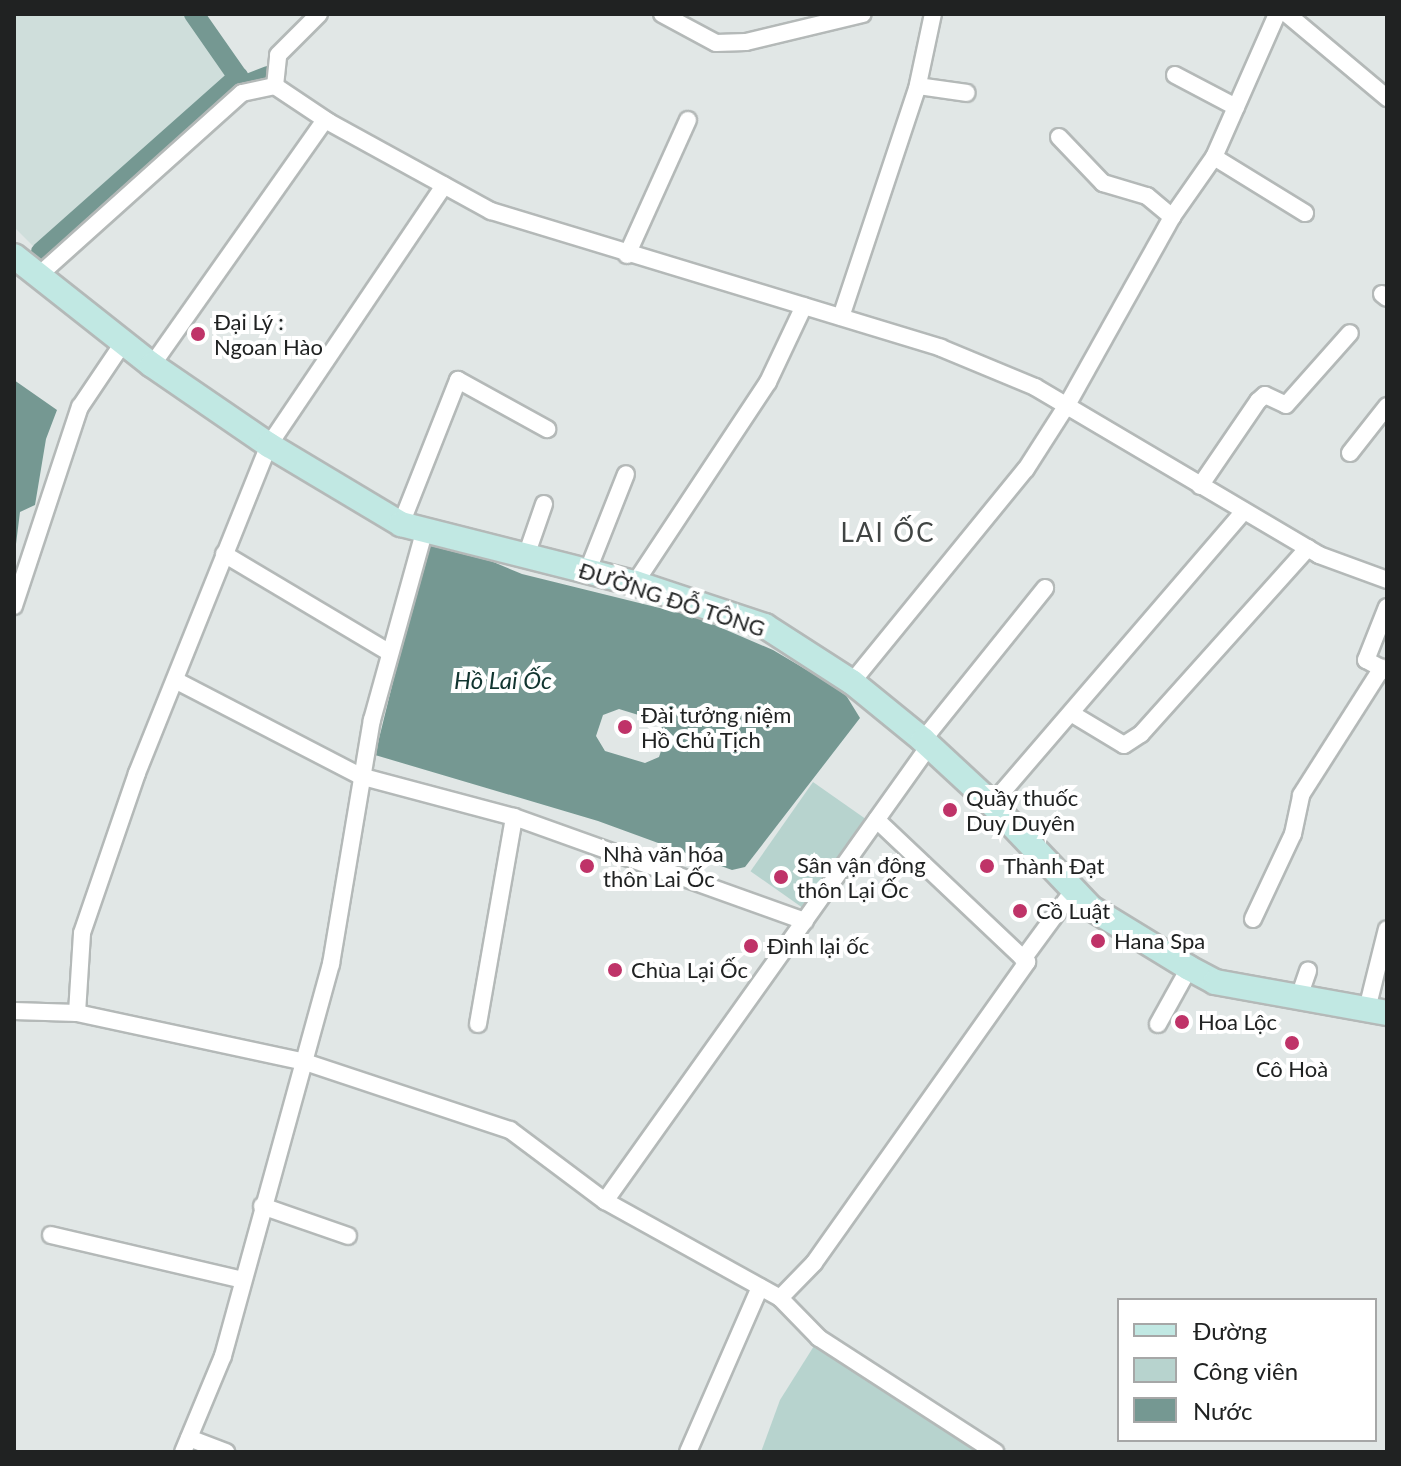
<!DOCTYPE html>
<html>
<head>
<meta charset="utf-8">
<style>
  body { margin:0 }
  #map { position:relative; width:1401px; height:1466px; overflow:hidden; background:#e1e7e6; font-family:Lato,sans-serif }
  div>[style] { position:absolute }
  .built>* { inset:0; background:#cfdedb }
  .green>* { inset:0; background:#b7d3ce; transform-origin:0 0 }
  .water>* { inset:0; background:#759892 }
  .canal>* { height:20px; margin:-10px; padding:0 10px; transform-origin:10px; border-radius:10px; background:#759892 }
  .roads { filter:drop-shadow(2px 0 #b4b9b8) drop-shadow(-2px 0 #b4b9b8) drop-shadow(0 2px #b4b9b8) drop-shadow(0 -2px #b4b9b8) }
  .street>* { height:16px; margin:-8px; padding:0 8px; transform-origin:8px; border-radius:8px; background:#fff }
  .secondary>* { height:24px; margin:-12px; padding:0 12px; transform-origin:12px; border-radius:12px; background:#c1e8e3 }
  .dots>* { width:22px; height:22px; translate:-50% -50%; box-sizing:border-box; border:4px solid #fff; border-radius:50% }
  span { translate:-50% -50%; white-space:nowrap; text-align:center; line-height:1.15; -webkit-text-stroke:8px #fff; paint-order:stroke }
  .poi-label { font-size:22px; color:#202222 }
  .left { translate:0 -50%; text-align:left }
  .street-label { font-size:22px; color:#202222 }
  .water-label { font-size:24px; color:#113530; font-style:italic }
  .quarter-label { font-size:26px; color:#414544; letter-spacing:2px }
  .frame { position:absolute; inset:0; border:16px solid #202222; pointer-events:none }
  .legend { position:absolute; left:1117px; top:1298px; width:260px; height:144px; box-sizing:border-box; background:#fff; border:2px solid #a6a7a7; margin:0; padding:10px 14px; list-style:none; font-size:24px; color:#202222 }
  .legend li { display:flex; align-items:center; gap:16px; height:40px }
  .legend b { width:40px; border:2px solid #a6a7a7 }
</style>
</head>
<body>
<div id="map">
  <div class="built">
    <i style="clip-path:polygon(14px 14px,184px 14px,232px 70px,33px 246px,14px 227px)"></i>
  </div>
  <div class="green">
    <i style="left:813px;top:782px;width:67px;height:109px;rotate:35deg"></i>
    <i style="clip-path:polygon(819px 1338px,995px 1452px,761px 1452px,780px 1400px)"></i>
  </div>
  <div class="water">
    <i style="clip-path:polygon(14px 380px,57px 410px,46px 439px,35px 505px,20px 512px,14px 560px)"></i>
    <i style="clip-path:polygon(evenodd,429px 535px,522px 574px,696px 617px,773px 650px,844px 692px,860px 718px,745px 867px,732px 870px,598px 821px,375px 755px,429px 535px,619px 709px,658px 721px,666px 736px,659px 757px,645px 763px,605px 751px,596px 736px,603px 715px,619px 709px)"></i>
  </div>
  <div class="canal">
    <i style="left:227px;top:92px;width:44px;rotate:-21.3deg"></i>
    <i style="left:41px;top:252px;width:264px;rotate:-41.6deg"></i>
    <i style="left:238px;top:77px;width:77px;rotate:-124.9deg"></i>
  </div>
  <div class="roads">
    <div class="street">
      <i style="left:662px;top:14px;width:61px;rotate:28.2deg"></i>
      <i style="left:716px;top:43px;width:30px;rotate:-2deg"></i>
      <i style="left:746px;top:42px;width:120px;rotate:-13.5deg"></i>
      <i style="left:1287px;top:14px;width:131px;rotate:40deg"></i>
      <i style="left:1175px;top:75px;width:69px;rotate:27.7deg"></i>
      <i style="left:275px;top:86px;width:31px;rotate:-84deg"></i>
      <i style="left:278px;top:55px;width:58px;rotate:-45deg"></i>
      <i style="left:918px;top:86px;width:49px;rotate:8.1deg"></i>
      <i style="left:1059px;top:137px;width:64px;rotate:46.3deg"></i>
      <i style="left:1103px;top:183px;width:46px;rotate:16.5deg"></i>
      <i style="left:1147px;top:196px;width:33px;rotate:40deg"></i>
      <i style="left:1214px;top:157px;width:107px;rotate:31.6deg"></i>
      <i style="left:627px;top:255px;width:148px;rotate:-65.7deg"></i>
      <i style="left:38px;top:276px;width:274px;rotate:-41.9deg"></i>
      <i style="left:242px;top:93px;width:34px;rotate:-12deg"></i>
      <i style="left:275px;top:86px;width:65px;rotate:33.7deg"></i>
      <i style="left:329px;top:122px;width:185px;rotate:28.8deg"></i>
      <i style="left:491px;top:211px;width:470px;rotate:16.9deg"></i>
      <i style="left:941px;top:348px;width:102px;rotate:22.5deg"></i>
      <i style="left:1035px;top:387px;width:330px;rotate:30.6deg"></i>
      <i style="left:1319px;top:555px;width:72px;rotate:20.2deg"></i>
      <i style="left:1382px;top:294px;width:6px;rotate:39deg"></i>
      <i style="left:841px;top:317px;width:240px;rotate:-71.6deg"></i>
      <i style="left:917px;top:89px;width:77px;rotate:-78deg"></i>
      <i style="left:152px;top:365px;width:300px;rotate:-54.8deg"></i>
      <i style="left:1350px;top:453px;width:60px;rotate:-51.8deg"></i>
      <i style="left:1200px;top:486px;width:103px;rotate:-55.7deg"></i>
      <i style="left:1258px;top:401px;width:9px;rotate:-41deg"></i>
      <i style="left:1265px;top:395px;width:23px;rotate:25deg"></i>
      <i style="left:1286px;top:405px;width:96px;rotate:-48.4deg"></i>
      <i style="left:401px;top:524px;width:155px;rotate:-68.4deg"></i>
      <i style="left:458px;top:380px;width:102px;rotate:28.8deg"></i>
      <i style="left:224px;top:554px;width:193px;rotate:30.8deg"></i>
      <i style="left:526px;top:556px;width:55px;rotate:-70.9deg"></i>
      <i style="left:588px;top:570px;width:103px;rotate:-68.4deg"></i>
      <i style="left:635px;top:583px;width:241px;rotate:-56.5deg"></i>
      <i style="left:768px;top:382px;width:84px;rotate:-64.7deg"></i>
      <i style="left:14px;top:606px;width:210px;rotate:-71.7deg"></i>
      <i style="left:80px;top:407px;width:77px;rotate:-56.1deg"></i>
      <i style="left:1387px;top:607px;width:57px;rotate:111.6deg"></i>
      <i style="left:1366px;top:660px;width:24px;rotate:28deg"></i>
      <i style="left:177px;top:681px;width:206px;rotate:27.4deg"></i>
      <i style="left:360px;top:776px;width:159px;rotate:14.9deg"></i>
      <i style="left:514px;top:817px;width:309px;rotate:19.7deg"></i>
      <i style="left:852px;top:682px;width:275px;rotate:-50.8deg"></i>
      <i style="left:1026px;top:469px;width:76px;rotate:-57.4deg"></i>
      <i style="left:1067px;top:405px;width:215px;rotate:-60.8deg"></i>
      <i style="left:1172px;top:217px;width:73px;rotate:-55deg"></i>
      <i style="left:1214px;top:157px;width:156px;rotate:-66.2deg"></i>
      <i style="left:1074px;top:715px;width:58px;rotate:31deg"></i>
      <i style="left:1124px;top:745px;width:20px;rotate:-33deg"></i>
      <i style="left:1141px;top:734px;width:250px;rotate:-48.1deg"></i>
      <i style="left:923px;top:740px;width:195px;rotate:-51.2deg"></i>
      <i style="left:992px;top:804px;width:385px;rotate:-49.3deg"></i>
      <i style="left:1253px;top:919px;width:94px;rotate:-64.8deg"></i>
      <i style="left:1293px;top:834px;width:40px;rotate:-78deg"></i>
      <i style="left:1301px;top:795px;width:151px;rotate:-57.5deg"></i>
      <i style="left:1023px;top:959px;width:84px;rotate:-53.7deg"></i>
      <i style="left:1299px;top:997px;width:28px;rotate:-71deg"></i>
      <i style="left:1367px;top:1009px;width:82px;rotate:-76deg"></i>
      <i style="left:14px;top:1011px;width:63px;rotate:1.8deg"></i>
      <i style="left:77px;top:1013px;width:233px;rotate:12.1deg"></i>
      <i style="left:305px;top:1062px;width:216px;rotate:18.4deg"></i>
      <i style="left:510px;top:1130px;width:119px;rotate:36.8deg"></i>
      <i style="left:605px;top:1201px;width:200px;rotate:29deg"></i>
      <i style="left:780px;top:1298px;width:56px;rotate:45.7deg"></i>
      <i style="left:819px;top:1338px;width:210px;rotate:32.9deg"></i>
      <i style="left:77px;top:1013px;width:80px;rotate:-86.4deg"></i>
      <i style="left:82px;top:933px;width:169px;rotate:-71deg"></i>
      <i style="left:137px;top:773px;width:354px;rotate:-68.1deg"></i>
      <i style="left:269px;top:445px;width:313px;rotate:-56deg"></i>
      <i style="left:478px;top:1024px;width:210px;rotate:-80.1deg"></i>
      <i style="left:1158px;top:1024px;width:64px;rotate:-61deg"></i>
      <i style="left:605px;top:1201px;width:559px;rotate:-54.55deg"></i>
      <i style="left:262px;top:1206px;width:91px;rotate:19.2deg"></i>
      <i style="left:51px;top:1235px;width:197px;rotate:13.2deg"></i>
      <i style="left:780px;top:1298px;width:49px;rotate:-45.8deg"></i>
      <i style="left:814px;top:1263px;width:369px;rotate:-54.7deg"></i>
      <i style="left:1027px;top:962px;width:207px;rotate:-136.6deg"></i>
      <i style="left:189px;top:1438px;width:40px;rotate:21deg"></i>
      <i style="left:183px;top:1452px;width:104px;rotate:-67.4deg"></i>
      <i style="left:223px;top:1356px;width:407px;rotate:-74.6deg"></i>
      <i style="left:331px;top:964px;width:247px;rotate:-80.5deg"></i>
      <i style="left:372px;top:720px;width:195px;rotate:-74.5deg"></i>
      <i style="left:688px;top:1452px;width:180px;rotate:-66.4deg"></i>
    </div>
    <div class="secondary">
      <i style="left:14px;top:256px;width:176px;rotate:38.3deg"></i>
      <i style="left:152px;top:365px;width:142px;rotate:34.4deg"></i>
      <i style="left:269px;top:445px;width:154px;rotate:30.9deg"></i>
      <i style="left:401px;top:524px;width:241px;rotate:14.2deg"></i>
      <i style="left:635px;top:583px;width:137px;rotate:18.3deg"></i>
      <i style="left:765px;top:626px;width:103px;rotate:32.8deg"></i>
      <i style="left:852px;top:682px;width:92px;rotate:39.2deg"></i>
      <i style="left:923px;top:740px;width:94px;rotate:42.8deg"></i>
      <i style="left:992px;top:804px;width:144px;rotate:46.4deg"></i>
      <i style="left:1091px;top:908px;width:115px;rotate:31.5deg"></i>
      <i style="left:1189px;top:968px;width:30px;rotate:28deg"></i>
      <i style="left:1215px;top:982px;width:175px;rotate:10.2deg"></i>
    </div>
  </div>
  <div class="dots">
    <i style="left:198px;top:334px;background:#bf3368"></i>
    <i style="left:625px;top:727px;background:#bf3368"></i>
    <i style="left:950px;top:810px;background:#bf3368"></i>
    <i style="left:587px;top:866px;background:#bf3368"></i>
    <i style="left:987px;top:866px;background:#bf3368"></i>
    <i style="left:781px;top:877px;background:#bf3368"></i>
    <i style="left:1020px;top:911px;background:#bf3368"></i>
    <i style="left:1098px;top:941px;background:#bf3368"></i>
    <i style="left:751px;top:946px;background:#bf3368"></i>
    <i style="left:615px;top:970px;background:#bf3368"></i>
    <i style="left:1182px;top:1022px;background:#bf3368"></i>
    <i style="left:1292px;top:1043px;background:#bf3368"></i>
  </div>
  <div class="poi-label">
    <span class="left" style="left:214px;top:334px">Đại Lý :<br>Ngoan Hào</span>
    <span class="left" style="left:641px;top:727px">Đài tưởng niệm<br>Hồ Chủ Tịch</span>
    <span class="left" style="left:966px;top:810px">Quầy thuốc<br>Duy Duyên</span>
    <span class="left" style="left:603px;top:866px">Nhà văn hóa<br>thôn Lai Ốc</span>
    <span class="left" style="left:797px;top:877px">Sân vận động<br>thôn Lại Ốc</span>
    <span class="left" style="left:1003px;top:866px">Thành Đạt</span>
    <span class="left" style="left:1036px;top:911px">Cồ Luật</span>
    <span class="left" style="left:1114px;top:941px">Hana Spa</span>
    <span class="left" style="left:767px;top:946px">Đình lại ốc</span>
    <span class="left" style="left:631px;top:970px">Chùa Lại Ốc</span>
    <span class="left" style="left:1198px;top:1022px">Hoa Lộc</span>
    <span style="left:1292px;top:1069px">Cô Hoà</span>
  </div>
  <div class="street-label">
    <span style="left:672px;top:599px;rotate:18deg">ĐƯỜNG ĐỖ TÔNG</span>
  </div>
  <div class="water-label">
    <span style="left:503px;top:680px">Hồ Lai Ốc</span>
  </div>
  <div class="quarter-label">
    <span style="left:888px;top:533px">LAI ỐC</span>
  </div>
  <div class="frame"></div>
  <ul class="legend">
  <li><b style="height:10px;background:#c1e8e3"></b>Đường</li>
  <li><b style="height:22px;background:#b7d3ce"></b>Công viên</li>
  <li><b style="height:22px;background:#759892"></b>Nước</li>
  </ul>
</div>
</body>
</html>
